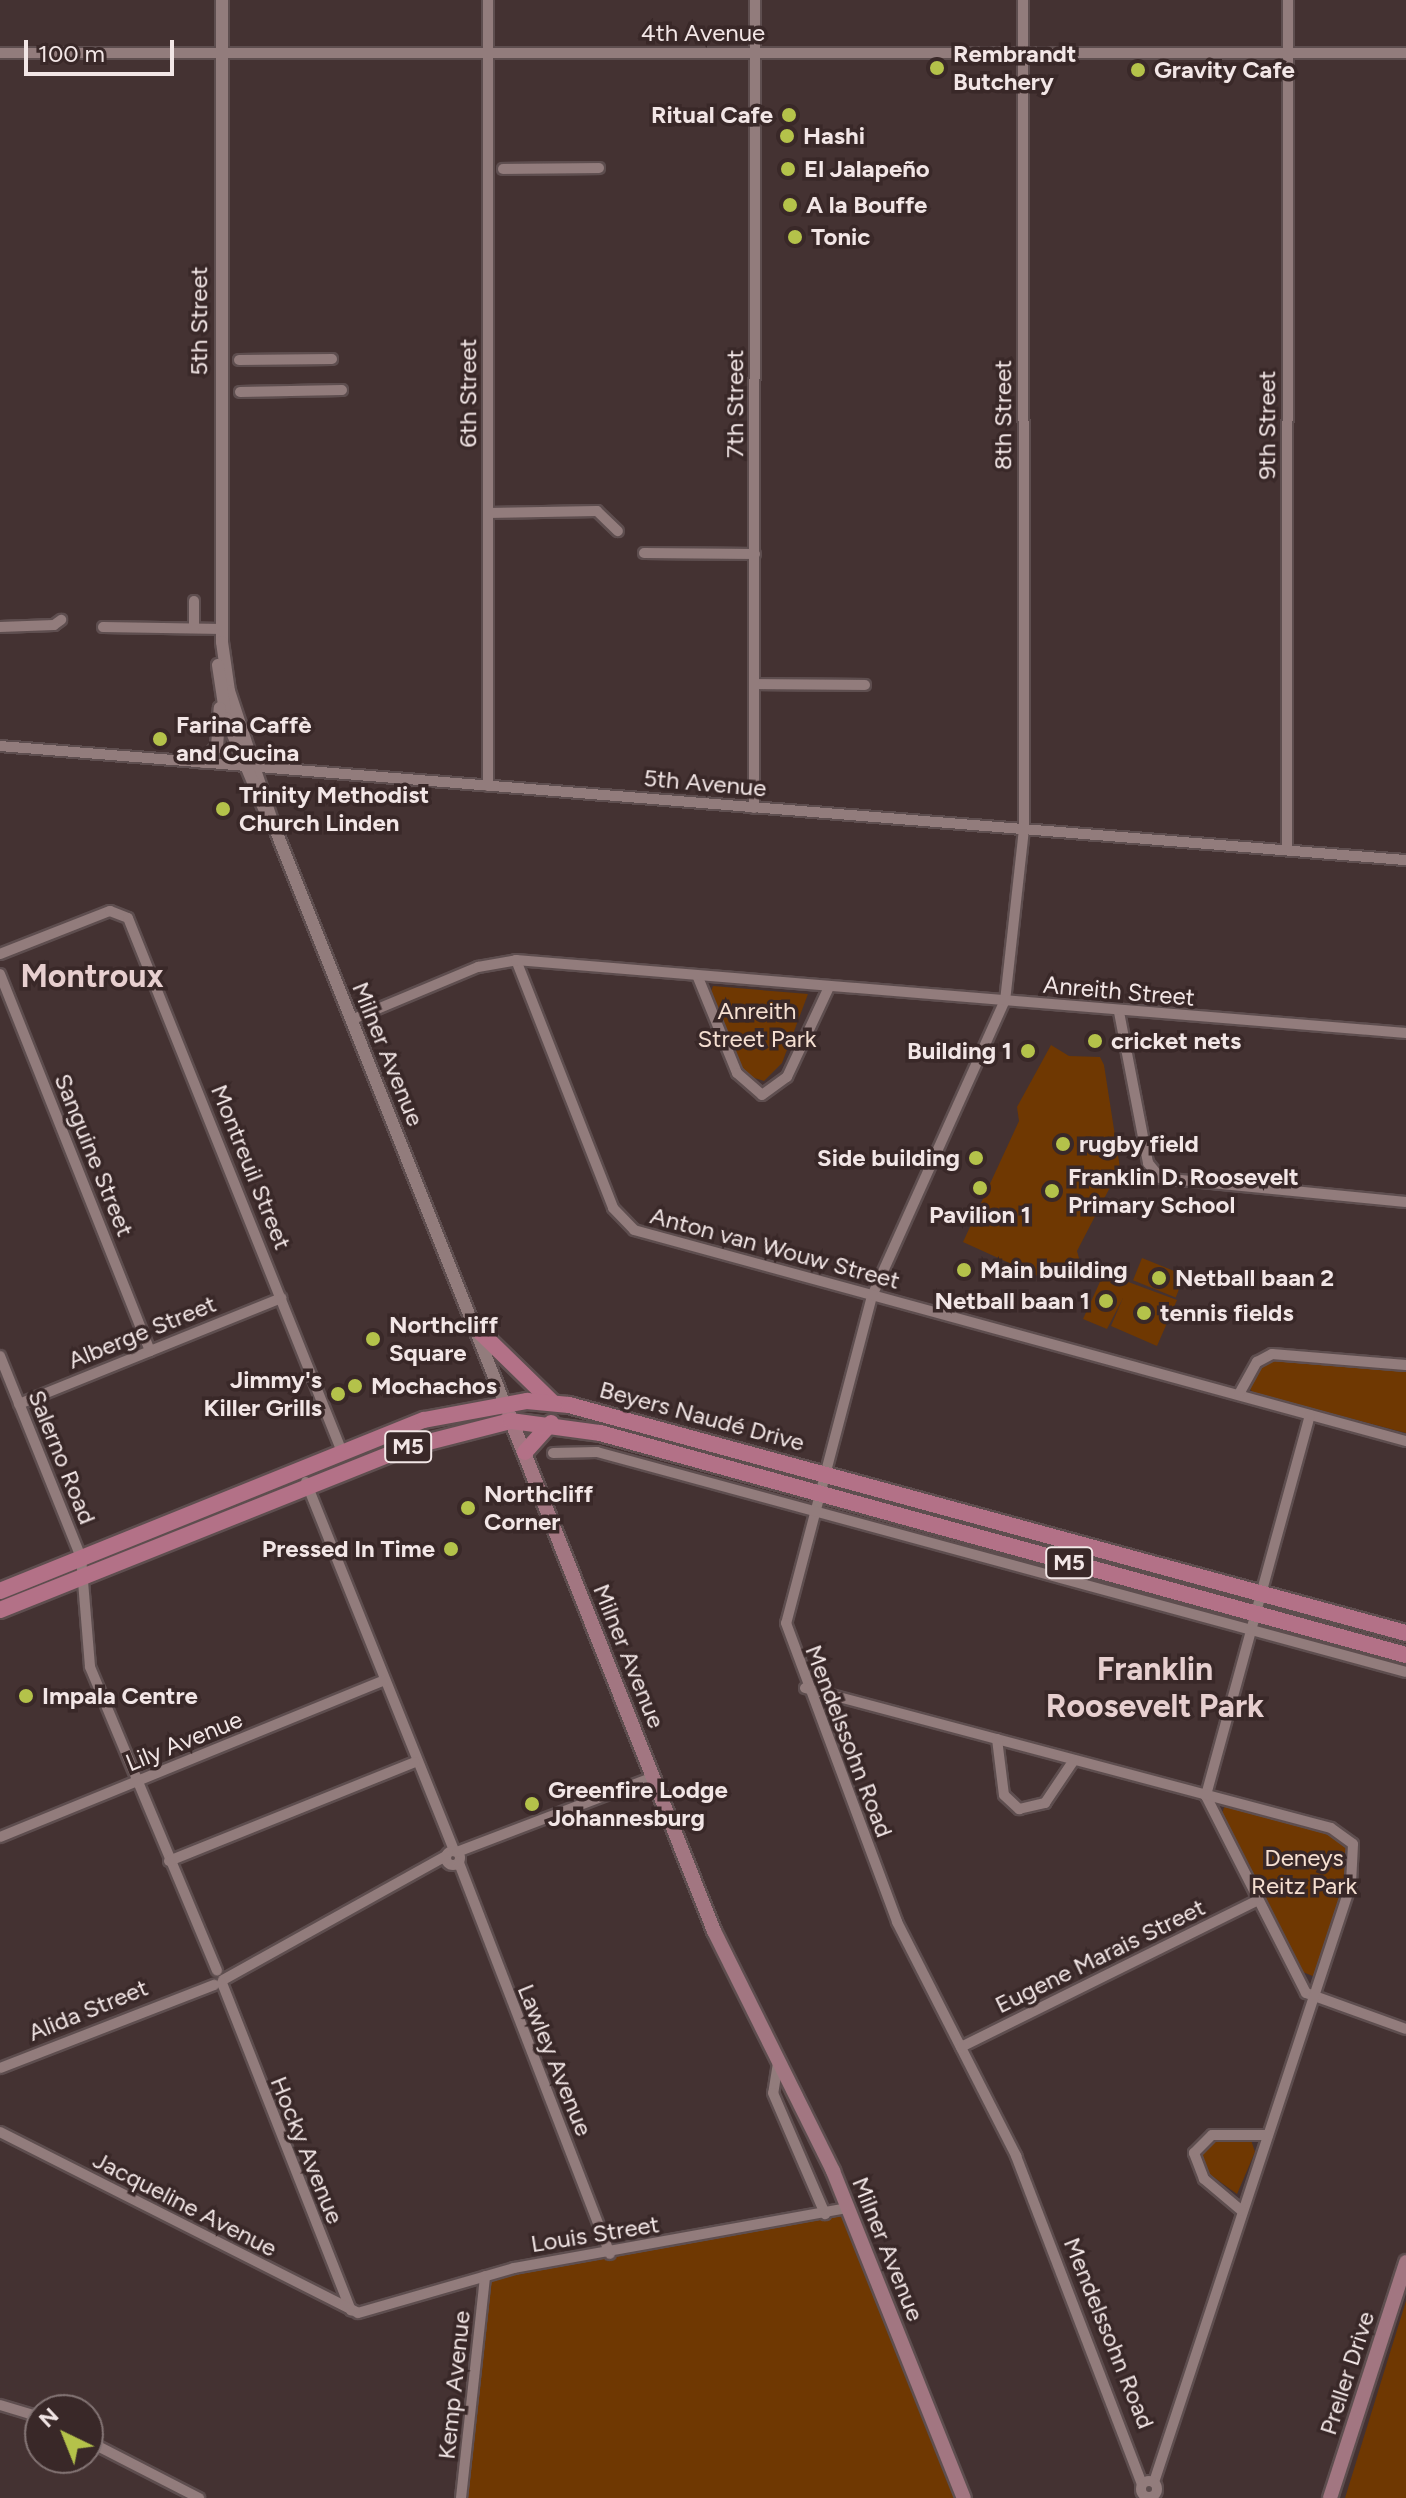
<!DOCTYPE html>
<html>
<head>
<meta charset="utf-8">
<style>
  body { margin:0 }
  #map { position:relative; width:1406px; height:2498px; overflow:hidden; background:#443232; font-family:Figtree,sans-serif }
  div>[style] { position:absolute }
  .green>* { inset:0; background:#6f3802; transform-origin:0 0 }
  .roads { filter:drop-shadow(2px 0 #5e4e4f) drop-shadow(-2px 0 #5e4e4f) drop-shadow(0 2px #5e4e4f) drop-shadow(0 -2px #5e4e4f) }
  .minor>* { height:10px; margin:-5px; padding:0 5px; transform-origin:5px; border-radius:5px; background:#927c7c }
  .minor>.ring { margin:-5px; padding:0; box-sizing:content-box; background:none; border:10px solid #927c7c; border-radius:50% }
  .tertiary>* { height:12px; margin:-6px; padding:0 6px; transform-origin:6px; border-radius:6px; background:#927c7c }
  .secondary>* { height:14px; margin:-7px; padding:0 7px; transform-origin:7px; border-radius:7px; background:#a27681 }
  .primary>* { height:16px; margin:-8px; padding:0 8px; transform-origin:8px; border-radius:8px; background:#b37187 }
  .dots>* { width:22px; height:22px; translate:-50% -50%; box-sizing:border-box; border:4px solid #392828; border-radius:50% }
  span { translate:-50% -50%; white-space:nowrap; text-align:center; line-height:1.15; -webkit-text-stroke:7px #392828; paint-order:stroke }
  .shield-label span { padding:2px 6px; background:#392828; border:2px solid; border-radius:6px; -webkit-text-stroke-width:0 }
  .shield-label { font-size:22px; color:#f2e6e6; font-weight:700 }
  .street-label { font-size:24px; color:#f2e6e6 }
  .poi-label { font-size:24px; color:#f2e6e6; font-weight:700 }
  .left { translate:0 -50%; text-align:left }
  .right { translate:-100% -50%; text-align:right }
  .park-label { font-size:24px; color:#f5dfd1 }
  .district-label { font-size:32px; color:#e7cfcf; font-weight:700 }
  .north { position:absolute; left:24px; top:2394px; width:80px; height:80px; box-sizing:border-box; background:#392828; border:2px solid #837474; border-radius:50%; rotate:317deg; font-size:22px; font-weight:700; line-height:32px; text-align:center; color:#f2e6e6 }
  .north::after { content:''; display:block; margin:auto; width:28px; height:36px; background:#b4c24a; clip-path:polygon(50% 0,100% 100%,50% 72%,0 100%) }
  .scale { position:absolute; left:24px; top:40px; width:150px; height:36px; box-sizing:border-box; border:4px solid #f2e6e6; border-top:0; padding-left:10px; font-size:24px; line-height:28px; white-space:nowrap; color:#f2e6e6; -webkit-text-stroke:6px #392828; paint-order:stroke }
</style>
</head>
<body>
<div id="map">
  <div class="green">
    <i style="clip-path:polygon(713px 986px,808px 994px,782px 1063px,764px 1081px,739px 1073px,708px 1000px)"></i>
    <i style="clip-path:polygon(1051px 1045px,1069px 1056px,1100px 1057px,1104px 1065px,1120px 1168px,1077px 1251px,1080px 1262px,1074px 1268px,1054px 1266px,1040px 1277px,963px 1242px,1019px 1121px,1017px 1107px)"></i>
    <i style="left:1142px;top:1258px;width:46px;height:24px;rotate:22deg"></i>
    <i style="clip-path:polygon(1104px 1273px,1177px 1300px,1157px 1346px,1111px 1326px,1123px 1298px,1107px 1329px,1083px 1319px)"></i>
    <i style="clip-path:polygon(1268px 1358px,1406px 1371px,1406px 1433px,1253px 1393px,1248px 1386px)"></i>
    <i style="clip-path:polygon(1225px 1805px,1342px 1832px,1356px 1861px,1315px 1977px,1298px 1970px,1222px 1813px)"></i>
    <i style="clip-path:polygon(1208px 2139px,1251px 2140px,1255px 2152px,1237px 2194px,1201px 2168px,1199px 2149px)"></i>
    <i style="clip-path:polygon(849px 2208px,965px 2498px,461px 2498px,485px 2276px)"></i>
    <i style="clip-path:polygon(1406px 2301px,1406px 2498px,1345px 2498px)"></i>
  </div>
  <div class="roads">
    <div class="minor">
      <i style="left:1023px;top:0;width:829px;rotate:89.93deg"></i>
      <i style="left:1024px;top:829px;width:172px;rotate:96.3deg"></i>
      <i style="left:1005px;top:1000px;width:325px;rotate:114.2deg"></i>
      <i style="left:872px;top:1296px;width:338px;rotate:104.7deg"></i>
      <i style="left:786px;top:1623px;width:319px;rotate:69.6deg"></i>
      <i style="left:897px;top:1922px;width:263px;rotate:63deg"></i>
      <i style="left:1016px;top:2156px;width:351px;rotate:69deg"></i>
      <i style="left:0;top:53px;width:1406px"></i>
      <i style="left:503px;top:169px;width:96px;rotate:-0.6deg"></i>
      <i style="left:239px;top:360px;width:93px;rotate:-0.6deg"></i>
      <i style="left:240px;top:392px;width:102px;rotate:-1.1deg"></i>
      <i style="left:488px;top:513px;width:109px;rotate:-1.1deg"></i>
      <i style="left:597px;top:511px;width:29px;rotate:44deg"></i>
      <i style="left:644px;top:553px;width:111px;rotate:0.5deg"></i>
      <i style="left:0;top:627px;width:54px;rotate:-2.1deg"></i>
      <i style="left:54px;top:625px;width:9px;rotate:-36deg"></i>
      <i style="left:103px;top:627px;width:119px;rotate:1deg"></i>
      <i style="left:194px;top:628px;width:27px;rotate:-90deg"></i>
      <i style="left:754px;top:684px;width:111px;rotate:0.5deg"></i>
      <i style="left:0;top:746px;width:1411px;rotate:4.64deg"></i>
      <i style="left:488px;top:786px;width:786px;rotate:-90deg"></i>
      <i style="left:754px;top:808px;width:808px;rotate:-89.93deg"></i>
      <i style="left:1287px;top:850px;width:850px;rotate:-89.93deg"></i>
      <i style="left:0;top:954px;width:118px;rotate:-21.4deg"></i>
      <i style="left:110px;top:911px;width:19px;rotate:21deg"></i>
      <i style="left:128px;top:918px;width:575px;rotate:68.16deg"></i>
      <i style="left:516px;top:960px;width:266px;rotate:68.6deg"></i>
      <i style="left:613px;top:1208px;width:30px;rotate:46deg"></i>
      <i style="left:634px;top:1230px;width:800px;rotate:15.29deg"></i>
      <i style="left:0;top:974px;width:406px;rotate:68.3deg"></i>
      <i style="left:697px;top:975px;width:106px;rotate:67.8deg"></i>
      <i style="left:737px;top:1073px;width:33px;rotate:41deg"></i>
      <i style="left:762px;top:1095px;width:31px;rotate:-36deg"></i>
      <i style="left:787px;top:1077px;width:99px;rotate:-65deg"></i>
      <i style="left:1119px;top:1012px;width:154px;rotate:79.1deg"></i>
      <i style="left:1148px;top:1163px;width:19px;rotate:51deg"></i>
      <i style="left:1160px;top:1178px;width:247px;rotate:5.6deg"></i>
      <i style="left:351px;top:1020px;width:138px;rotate:-22.7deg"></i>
      <i style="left:478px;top:967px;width:39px;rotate:-10deg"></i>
      <i style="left:516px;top:960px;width:893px;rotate:4.69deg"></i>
      <i style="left:0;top:1356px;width:217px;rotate:68.1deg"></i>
      <i style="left:81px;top:1557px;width:110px;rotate:85.3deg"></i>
      <i style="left:90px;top:1667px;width:329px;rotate:67.3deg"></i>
      <i style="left:1239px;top:1394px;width:37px;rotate:-61deg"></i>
      <i style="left:1257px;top:1362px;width:17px;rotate:-28deg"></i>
      <i style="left:1272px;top:1354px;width:134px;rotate:4.7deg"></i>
      <i style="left:19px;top:1404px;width:283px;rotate:-22deg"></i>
      <i style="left:1310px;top:1415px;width:395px;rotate:105.3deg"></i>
      <i style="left:1206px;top:1796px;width:221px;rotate:63.1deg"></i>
      <i style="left:1306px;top:1993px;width:106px;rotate:19.8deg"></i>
      <i style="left:553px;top:1453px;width:44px;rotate:-1.3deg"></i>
      <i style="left:597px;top:1452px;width:838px;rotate:15.21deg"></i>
      <i style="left:306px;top:1482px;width:398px;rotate:68.1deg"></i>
      <i style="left:805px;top:1688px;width:544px;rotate:14.9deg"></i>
      <i style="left:1331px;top:1828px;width:27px;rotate:36deg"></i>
      <i style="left:1353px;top:1844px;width:40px;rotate:92.9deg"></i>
      <i style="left:1351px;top:1884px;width:630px;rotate:108.23deg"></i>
      <i style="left:997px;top:1739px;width:56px;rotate:82.9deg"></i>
      <i style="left:1004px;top:1795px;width:21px;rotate:43deg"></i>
      <i style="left:1019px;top:1809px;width:27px;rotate:-13deg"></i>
      <i style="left:1045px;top:1803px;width:52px;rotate:-56deg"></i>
      <i style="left:0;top:1837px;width:413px;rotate:-22.2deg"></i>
      <i class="ring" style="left:446px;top:1851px;width:4px;height:4px"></i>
      <i style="left:457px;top:1852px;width:210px;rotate:-20.9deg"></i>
      <i style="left:169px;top:1861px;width:265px;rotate:-21.9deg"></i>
      <i style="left:459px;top:1863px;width:419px;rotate:68.9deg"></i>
      <i style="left:223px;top:1980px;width:255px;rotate:-29.1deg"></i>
      <i style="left:222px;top:1983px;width:352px;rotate:68.5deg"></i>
      <i style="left:961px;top:2047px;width:330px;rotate:-26.3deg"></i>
      <i style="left:778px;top:2063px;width:30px;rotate:99deg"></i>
      <i style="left:773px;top:2093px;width:132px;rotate:66.7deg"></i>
      <i style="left:0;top:2068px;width:230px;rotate:-21.2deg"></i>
      <i style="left:0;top:2132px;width:401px;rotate:26.8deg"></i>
      <i style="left:358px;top:2313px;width:162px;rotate:-16.1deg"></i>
      <i style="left:514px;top:2268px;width:340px;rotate:-10.2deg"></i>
      <i style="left:1242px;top:2211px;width:50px;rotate:-139.9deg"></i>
      <i style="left:1204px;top:2179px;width:28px;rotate:-111deg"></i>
      <i style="left:1194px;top:2153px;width:25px;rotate:-45deg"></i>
      <i style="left:1212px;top:2135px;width:56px"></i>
      <i style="left:0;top:2405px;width:42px;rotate:16.7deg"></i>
      <i style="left:88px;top:2441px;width:125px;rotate:27.2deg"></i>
      <i class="ring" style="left:1141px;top:2481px;width:6px;height:6px"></i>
      <i style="left:461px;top:2498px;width:223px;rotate:-83.8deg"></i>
    </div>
    <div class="tertiary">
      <i style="left:222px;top:0;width:642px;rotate:90deg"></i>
      <i style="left:222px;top:642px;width:49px;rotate:81.9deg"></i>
      <i style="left:229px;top:691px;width:137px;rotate:71.7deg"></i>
      <i style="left:272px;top:821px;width:626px;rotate:68.23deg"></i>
      <i style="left:218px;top:665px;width:54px;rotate:81.4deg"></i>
      <i style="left:226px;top:718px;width:103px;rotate:67.2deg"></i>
      <i style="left:203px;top:762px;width:21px;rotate:-47deg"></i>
      <i style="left:217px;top:747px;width:39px;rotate:-86deg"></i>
    </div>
    <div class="secondary">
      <i style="left:509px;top:1415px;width:555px;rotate:68.33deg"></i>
      <i style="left:714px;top:1931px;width:268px;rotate:63.6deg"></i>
      <i style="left:833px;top:2171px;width:352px;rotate:68.2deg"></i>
      <i style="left:1330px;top:2498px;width:248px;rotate:-72.1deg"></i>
    </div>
    <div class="primary">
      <i style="left:473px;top:1325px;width:110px;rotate:44.3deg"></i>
      <i style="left:525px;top:1452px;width:39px;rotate:-48deg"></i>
      <i style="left:0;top:1591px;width:457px;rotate:-22deg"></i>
      <i style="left:424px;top:1420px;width:105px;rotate:-10.5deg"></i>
      <i style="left:527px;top:1401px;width:42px;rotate:5.4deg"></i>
      <i style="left:569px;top:1405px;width:867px;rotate:15.24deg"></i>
      <i style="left:0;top:1610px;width:436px;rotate:-21.8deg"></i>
      <i style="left:405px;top:1448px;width:109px;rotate:-14.3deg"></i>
      <i style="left:511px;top:1421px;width:90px;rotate:7.7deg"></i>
      <i style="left:600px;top:1433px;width:836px;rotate:15.4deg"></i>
    </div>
  </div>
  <div class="dots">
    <i style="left:937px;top:68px;background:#b4c24a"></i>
    <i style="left:1138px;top:70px;background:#b4c24a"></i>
    <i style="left:789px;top:115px;background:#b4c24a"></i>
    <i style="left:787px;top:136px;background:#b4c24a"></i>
    <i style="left:788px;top:169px;background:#b4c24a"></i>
    <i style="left:790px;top:205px;background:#b4c24a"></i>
    <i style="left:795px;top:237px;background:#b4c24a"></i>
    <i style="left:160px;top:739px;background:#b4c24a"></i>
    <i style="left:223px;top:809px;background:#b4c24a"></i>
    <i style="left:1095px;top:1041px;background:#b4c24a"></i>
    <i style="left:1028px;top:1051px;background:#b4c24a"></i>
    <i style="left:1063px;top:1144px;background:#b4c24a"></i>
    <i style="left:976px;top:1158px;background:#b4c24a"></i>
    <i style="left:980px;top:1188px;background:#b4c24a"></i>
    <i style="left:1052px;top:1191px;background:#b4c24a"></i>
    <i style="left:964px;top:1270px;background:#b4c24a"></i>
    <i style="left:1159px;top:1278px;background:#b4c24a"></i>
    <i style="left:1106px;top:1301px;background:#b4c24a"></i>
    <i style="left:1144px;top:1313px;background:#b4c24a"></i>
    <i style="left:373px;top:1339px;background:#b4c24a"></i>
    <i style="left:355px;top:1386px;background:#b4c24a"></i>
    <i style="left:338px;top:1394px;background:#b4c24a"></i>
    <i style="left:468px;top:1508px;background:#b4c24a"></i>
    <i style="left:451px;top:1549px;background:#b4c24a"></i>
    <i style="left:26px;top:1696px;background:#b4c24a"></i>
    <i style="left:532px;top:1804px;background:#b4c24a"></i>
  </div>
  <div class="shield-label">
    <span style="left:408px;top:1447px">M5</span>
    <span style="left:1069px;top:1563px">M5</span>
  </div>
  <div class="street-label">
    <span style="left:703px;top:33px">4th Avenue</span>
    <span style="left:199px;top:321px;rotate:-90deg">5th Street</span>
    <span style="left:468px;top:393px;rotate:-90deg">6th Street</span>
    <span style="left:735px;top:404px;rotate:-90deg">7th Street</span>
    <span style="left:1003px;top:415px;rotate:-90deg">8th Street</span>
    <span style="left:1267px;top:425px;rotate:-90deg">9th Street</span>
    <span style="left:705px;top:783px;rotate:5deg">5th Avenue</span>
    <span style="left:1119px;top:991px;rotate:5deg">Anreith Street</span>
    <span style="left:388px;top:1054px;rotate:68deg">Milner Avenue</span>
    <span style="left:94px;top:1155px;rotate:68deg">Sanguine Street</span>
    <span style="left:251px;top:1167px;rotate:68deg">Montreuil Street</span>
    <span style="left:775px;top:1248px;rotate:15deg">Anton van Wouw Street</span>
    <span style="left:142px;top:1332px;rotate:-22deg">Alberge Street</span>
    <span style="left:702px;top:1416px;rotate:15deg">Beyers Naudé Drive</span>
    <span style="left:62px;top:1457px;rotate:68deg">Salerno Road</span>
    <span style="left:629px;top:1656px;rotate:68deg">Milner Avenue</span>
    <span style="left:184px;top:1741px;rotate:-22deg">Lily Avenue</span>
    <span style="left:849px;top:1741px;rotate:69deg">Mendelssohn Road</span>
    <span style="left:1100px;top:1956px;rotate:-26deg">Eugene Marais Street</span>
    <span style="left:88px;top:2010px;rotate:-22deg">Alida Street</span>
    <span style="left:555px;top:2060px;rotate:68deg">Lawley Avenue</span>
    <span style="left:307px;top:2150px;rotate:68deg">Hocky Avenue</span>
    <span style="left:185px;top:2204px;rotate:27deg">Jacqueline Avenue</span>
    <span style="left:595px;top:2234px;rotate:-9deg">Louis Street</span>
    <span style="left:888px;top:2249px;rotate:68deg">Milner Avenue</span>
    <span style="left:1109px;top:2333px;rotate:68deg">Mendelssohn Road</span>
    <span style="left:1347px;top:2373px;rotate:-72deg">Preller Drive</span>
    <span style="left:454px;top:2385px;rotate:-84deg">Kemp Avenue</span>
  </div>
  <div class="poi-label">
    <span class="left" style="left:953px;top:68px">Rembrandt<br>Butchery</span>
    <span class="left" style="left:1154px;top:70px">Gravity Cafe</span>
    <span class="right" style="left:773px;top:115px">Ritual Cafe</span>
    <span class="left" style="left:803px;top:136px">Hashi</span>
    <span class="left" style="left:804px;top:169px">El Jalapeño</span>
    <span class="left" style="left:806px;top:205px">A la Bouffe</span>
    <span class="left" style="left:811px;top:237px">Tonic</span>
    <span class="left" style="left:176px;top:739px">Farina Caffè<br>and Cucina</span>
    <span class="left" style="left:239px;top:809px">Trinity Methodist<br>Church Linden</span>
    <span class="left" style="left:1111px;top:1041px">cricket nets</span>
    <span class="right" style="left:1012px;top:1051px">Building 1</span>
    <span class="left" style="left:1079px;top:1144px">rugby field</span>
    <span class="right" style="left:960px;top:1158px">Side building</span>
    <span class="left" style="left:1068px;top:1191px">Franklin D. Roosevelt<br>Primary School</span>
    <span style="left:980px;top:1215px">Pavilion 1</span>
    <span class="left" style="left:980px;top:1270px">Main building</span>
    <span class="left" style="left:1175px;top:1278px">Netball baan 2</span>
    <span class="right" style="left:1090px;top:1301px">Netball baan 1</span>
    <span class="left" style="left:1160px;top:1313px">tennis fields</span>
    <span class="left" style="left:389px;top:1339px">Northcliff<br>Square</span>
    <span class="right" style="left:322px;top:1394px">Jimmy's<br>Killer Grills</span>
    <span class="left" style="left:371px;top:1386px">Mochachos</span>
    <span class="left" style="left:484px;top:1508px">Northcliff<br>Corner</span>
    <span class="right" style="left:435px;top:1549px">Pressed In Time</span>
    <span class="left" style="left:42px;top:1696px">Impala Centre</span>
    <span class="left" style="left:548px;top:1804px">Greenfire Lodge<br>Johannesburg</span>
  </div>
  <div class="park-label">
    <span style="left:757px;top:1025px">Anreith<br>Street Park</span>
    <span style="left:1304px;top:1872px">Deneys<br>Reitz Park</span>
  </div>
  <div class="district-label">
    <span style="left:92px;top:976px">Montroux</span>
    <span style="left:1155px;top:1688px">Franklin<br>Roosevelt Park</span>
  </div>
  <div class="north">N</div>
  <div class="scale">100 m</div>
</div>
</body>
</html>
